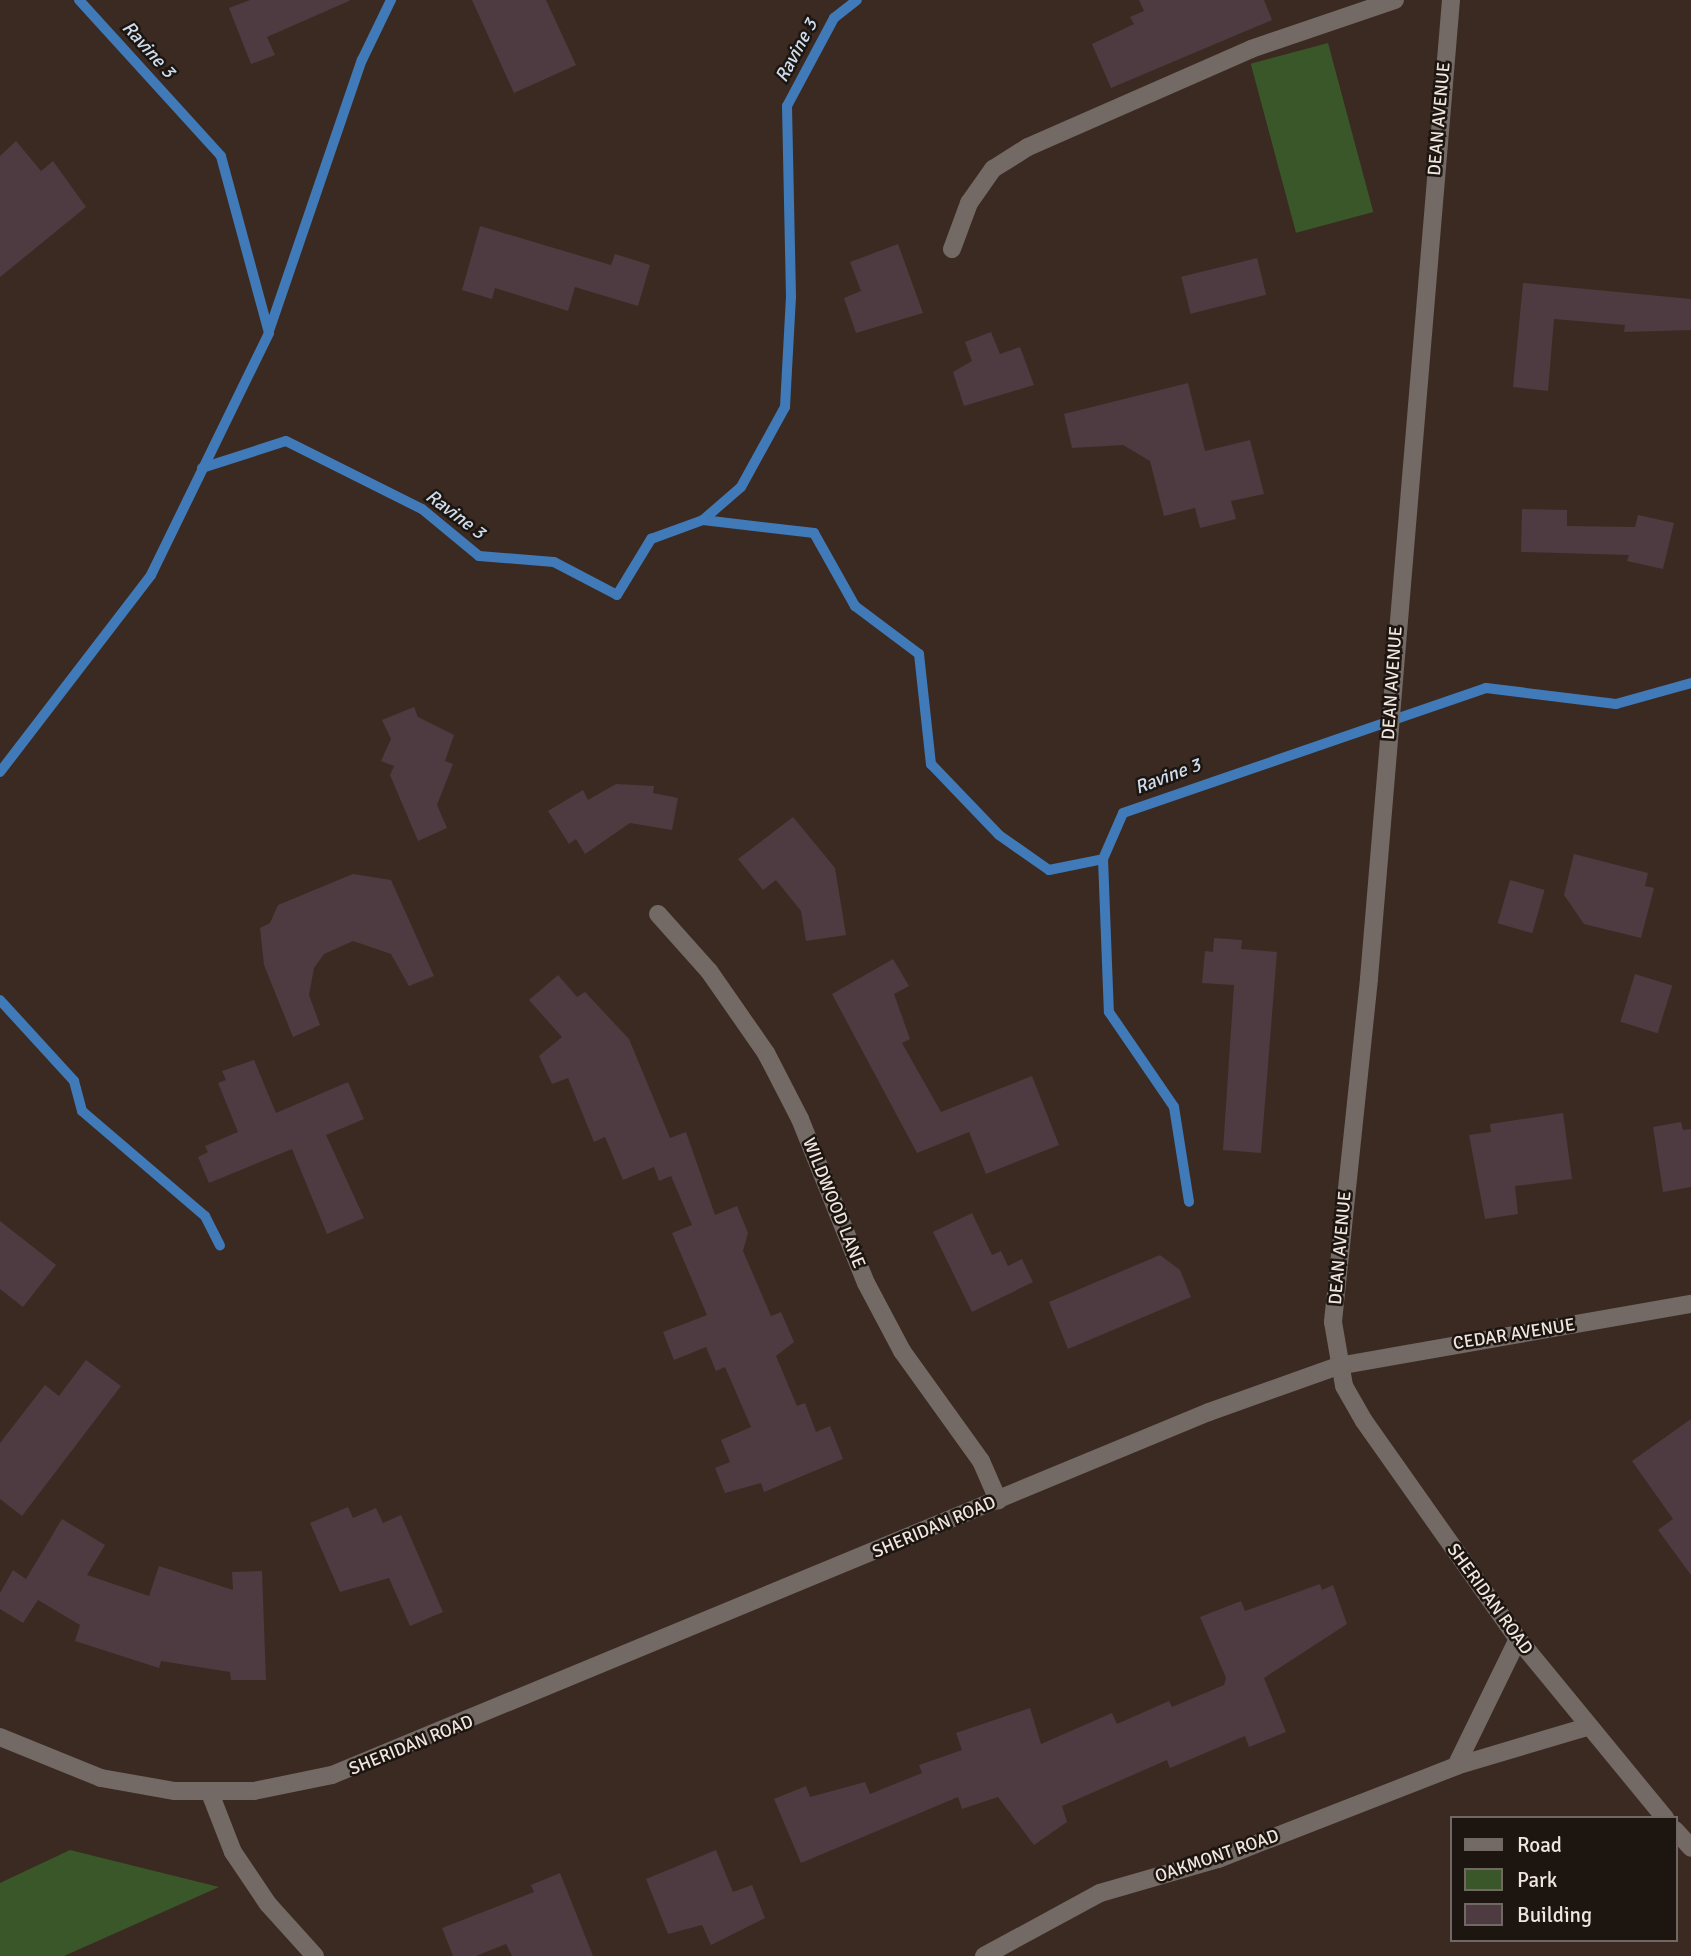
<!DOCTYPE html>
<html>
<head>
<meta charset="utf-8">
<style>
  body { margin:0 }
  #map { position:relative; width:1691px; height:1956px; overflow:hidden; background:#3b2a21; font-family:Signika,sans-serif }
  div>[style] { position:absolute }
  .green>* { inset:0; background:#3a5729; transform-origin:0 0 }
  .stream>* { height:10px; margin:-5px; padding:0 5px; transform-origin:5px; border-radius:5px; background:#407ab8 }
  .building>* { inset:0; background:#4e3a41; transform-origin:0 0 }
  .minor>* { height:18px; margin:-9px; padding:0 9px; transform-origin:9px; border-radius:9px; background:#736965 }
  span { translate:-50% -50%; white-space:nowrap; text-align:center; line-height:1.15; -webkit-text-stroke:5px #1c1510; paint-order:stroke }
  .street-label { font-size:18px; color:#f0e5df }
  .water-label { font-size:19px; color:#ceddee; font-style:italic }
  .legend { position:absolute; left:1450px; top:1816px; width:228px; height:126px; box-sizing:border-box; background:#1c1510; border:2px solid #716863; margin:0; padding:9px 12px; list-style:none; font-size:21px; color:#f0e5df }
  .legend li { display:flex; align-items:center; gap:14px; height:35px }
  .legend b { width:35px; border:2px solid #716863 }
</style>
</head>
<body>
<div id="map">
  <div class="green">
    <i style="left:1328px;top:43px;width:175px;height:80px;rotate:75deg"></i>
    <i style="clip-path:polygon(70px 1850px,219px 1887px,64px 1956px,0 1956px,0 1883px)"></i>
  </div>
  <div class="stream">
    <i style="left:269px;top:331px;width:287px;rotate:-71.1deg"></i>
    <i style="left:362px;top:60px;width:67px;rotate:-64.2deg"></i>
    <i style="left:202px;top:468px;width:88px;rotate:-17.8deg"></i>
    <i style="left:286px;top:441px;width:152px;rotate:26.6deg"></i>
    <i style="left:422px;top:509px;width:74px;rotate:39.5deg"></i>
    <i style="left:479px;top:556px;width:75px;rotate:4.6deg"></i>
    <i style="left:554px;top:562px;width:71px;rotate:27.6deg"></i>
    <i style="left:617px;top:595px;width:66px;rotate:-58.7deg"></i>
    <i style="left:651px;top:539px;width:55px;rotate:-20.1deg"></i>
    <i style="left:703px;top:520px;width:50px;rotate:-41deg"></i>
    <i style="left:741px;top:487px;width:91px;rotate:-61.2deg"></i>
    <i style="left:785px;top:407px;width:110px;rotate:-86.9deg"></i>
    <i style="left:791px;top:297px;width:191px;rotate:-91.2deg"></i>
    <i style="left:787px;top:106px;width:100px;rotate:-61.9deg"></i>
    <i style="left:834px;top:18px;width:29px;rotate:-38deg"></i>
    <i style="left:703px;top:520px;width:112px;rotate:6.7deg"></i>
    <i style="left:814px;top:533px;width:84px;rotate:60.7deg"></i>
    <i style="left:855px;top:606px;width:80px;rotate:36.9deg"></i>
    <i style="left:919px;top:654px;width:111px;rotate:83.8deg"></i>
    <i style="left:931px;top:764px;width:98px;rotate:46.2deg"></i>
    <i style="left:999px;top:835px;width:61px;rotate:35deg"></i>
    <i style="left:1049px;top:870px;width:55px;rotate:-11.5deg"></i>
    <i style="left:1103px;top:859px;width:50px;rotate:-66.5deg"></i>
    <i style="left:1123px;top:813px;width:384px;rotate:-19deg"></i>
    <i style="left:1486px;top:688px;width:131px;rotate:7deg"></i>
    <i style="left:1616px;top:704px;width:78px;rotate:-15.6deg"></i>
    <i style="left:0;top:772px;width:248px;rotate:-52.5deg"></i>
    <i style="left:151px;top:575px;width:269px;rotate:-64deg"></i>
    <i style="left:269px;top:333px;width:183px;rotate:-105.2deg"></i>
    <i style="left:221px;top:156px;width:211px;rotate:-132.3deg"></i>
    <i style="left:1103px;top:859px;width:153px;rotate:87.8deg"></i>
    <i style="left:1109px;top:1012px;width:115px;rotate:55.6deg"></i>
    <i style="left:1174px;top:1107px;width:96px;rotate:81deg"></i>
    <i style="left:0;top:1000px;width:110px;rotate:47.6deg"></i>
    <i style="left:74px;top:1081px;width:31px;rotate:75deg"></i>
    <i style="left:82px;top:1111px;width:162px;rotate:40.5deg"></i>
    <i style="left:205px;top:1216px;width:33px;rotate:63deg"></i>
  </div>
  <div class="building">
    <i style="clip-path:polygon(250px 0,349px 0,349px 1px,267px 37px,275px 55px,251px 64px,229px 8px)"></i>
    <i style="clip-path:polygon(472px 0,546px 0,576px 65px,514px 93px)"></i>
    <i style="clip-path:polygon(1139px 0,1264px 0,1272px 20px,1111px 88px,1092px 44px,1134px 24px,1130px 17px,1144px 11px)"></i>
    <i style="clip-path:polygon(16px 141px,41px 171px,53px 161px,86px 207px,0 277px,0 156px)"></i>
    <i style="clip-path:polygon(480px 226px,611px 265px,615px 254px,650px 265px,638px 306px,575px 287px,568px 311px,495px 288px,492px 299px,462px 290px)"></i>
    <i style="clip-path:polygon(898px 244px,923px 313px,856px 333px,844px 298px,861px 291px,850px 262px)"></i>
    <i style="left:1257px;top:258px;width:38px;height:78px;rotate:76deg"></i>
    <i style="clip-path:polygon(1523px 283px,1691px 299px,1691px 330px,1624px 332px,1625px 325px,1554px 319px,1548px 391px,1513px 387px)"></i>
    <i style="clip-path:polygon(991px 332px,1000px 354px,1020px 347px,1034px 385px,964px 406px,953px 372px,972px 361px,965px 342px)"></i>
    <i style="clip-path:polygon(1188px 383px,1205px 451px,1250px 440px,1264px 494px,1231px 501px,1236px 519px,1200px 528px,1195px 508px,1164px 516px,1150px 461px,1123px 445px,1072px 448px,1064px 414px)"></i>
    <i style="clip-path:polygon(1522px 509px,1567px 510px,1567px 526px,1635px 527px,1638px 515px,1674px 523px,1663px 569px,1627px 561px,1629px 555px,1521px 552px)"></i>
    <i style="clip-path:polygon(414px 707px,418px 717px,454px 735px,445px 761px,453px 764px,437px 805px,447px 828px,418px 841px,390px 775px,394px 766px,381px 761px,391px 739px,382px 720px)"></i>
    <i style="clip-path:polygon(616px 784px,654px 786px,653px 793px,678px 798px,672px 830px,630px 823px,585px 854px,576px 839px,569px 844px,548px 811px,583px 790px,588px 800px)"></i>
    <i style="clip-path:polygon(793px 817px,835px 868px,846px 935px,806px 941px,801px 911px,776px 880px,763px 890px,738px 859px)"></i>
    <i style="clip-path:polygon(1574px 854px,1648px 873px,1645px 886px,1654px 888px,1641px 938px,1584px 924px,1564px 895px)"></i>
    <i style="clip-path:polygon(353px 874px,391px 880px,434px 976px,409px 986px,391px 954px,353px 941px,324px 954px,314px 968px,309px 995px,320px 1025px,293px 1037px,264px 965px,260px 928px,270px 923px,278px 905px)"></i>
    <i style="left:1510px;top:880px;width:36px;height:45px;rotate:16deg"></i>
    <i style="clip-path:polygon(1214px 938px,1242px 940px,1241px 949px,1277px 952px,1261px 1153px,1223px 1150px,1234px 985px,1202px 983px,1205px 951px,1213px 952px)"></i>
    <i style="clip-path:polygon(893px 959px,909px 986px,894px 994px,910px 1039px,902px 1043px,941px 1112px,1032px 1076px,1059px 1145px,986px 1174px,969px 1132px,917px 1153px,832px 994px)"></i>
    <i style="left:1635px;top:974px;width:39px;height:50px;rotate:17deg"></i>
    <i style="clip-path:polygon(558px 975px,577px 997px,585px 992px,629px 1039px,670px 1138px,686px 1132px,715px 1215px,737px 1206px,748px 1233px,743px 1251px,771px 1316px,781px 1312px,794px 1342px,776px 1356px,797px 1406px,805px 1403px,816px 1432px,830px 1426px,843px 1459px,764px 1492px,761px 1483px,725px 1493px,715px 1468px,730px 1462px,721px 1440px,751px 1427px,725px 1367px,716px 1371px,706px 1347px,674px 1360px,663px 1332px,707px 1315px,672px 1233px,692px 1225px,671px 1176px,659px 1181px,654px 1167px,623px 1180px,605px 1137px,594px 1142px,568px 1078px,552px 1084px,539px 1056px,562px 1037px,529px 1000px)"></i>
    <i style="clip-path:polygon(254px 1060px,276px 1113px,348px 1082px,364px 1119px,326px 1135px,364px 1218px,327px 1234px,292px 1149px,209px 1183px,198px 1157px,208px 1152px,205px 1146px,238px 1132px,218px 1083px,226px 1080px,222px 1071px)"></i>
    <i style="clip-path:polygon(1563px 1113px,1572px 1179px,1515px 1186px,1518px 1214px,1485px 1219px,1469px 1135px,1491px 1132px,1490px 1124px)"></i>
    <i style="clip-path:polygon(1681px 1122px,1683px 1130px,1691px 1129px,1691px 1187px,1663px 1192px,1653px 1127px)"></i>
    <i style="clip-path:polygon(972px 1213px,992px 1255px,1001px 1251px,1008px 1266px,1022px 1259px,1033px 1282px,972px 1312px,933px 1232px)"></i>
    <i style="clip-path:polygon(0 1221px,56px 1265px,23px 1307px,0 1289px)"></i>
    <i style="clip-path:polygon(1160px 1255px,1180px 1270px,1191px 1297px,1068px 1349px,1049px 1302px)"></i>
    <i style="clip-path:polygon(86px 1360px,121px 1386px,22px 1516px,0 1499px,0 1443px,45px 1385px,59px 1396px)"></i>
    <i style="clip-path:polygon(1691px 1419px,1691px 1575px,1658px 1530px,1673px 1519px,1632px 1461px)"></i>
    <i style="clip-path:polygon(348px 1507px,353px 1518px,376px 1508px,383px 1523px,401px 1515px,443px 1612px,410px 1626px,389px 1578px,340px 1592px,310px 1523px)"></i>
    <i style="clip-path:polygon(62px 1519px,105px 1545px,87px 1575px,149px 1596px,159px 1566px,233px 1590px,232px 1572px,262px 1571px,266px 1680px,231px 1680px,230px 1672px,161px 1661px,159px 1668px,75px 1641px,80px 1625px,38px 1600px,23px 1623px,0 1609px,0 1593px,13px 1570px,26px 1579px)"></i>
    <i style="clip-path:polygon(1320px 1584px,1322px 1590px,1333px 1585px,1347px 1624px,1264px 1678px,1286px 1732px,1249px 1747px,1245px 1736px,1170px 1768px,1167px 1760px,1062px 1806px,1067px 1822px,1034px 1845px,998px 1797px,962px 1809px,958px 1797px,801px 1863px,774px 1799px,806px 1786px,810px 1797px,865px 1782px,870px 1794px,922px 1773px,919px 1765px,962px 1750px,956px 1733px,1030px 1708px,1041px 1744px,1112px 1713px,1117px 1724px,1169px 1701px,1172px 1707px,1224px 1685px,1226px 1678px,1200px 1617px,1241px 1601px,1245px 1611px)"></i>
    <i style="clip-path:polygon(716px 1850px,733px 1892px,752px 1885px,765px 1918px,711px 1945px,702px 1925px,668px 1934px,646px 1879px)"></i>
    <i style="clip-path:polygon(560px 1873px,593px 1956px,512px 1956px,506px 1944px,476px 1956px,453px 1956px,442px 1928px,534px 1892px,531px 1885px)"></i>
  </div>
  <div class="minor">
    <i style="left:1451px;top:0;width:982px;rotate:94.79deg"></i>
    <i style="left:1369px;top:979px;width:345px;rotate:96deg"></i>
    <i style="left:1333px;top:1322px;width:65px;rotate:80.2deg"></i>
    <i style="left:1344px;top:1386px;width:40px;rotate:60.3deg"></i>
    <i style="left:1364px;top:1421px;width:267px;rotate:54.8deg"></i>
    <i style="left:1518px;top:1639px;width:232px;rotate:50.6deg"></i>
    <i style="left:952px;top:249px;width:49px;rotate:-69.7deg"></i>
    <i style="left:969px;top:203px;width:42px;rotate:-54.8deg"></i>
    <i style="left:993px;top:169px;width:41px;rotate:-32.2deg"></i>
    <i style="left:1028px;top:147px;width:244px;rotate:-23.7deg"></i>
    <i style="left:1251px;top:49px;width:152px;rotate:-18.8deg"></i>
    <i style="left:658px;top:914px;width:76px;rotate:48.2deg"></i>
    <i style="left:709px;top:971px;width:100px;rotate:55.2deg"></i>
    <i style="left:766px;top:1053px;width:74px;rotate:62.7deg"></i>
    <i style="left:800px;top:1119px;width:177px;rotate:68.1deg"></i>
    <i style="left:866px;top:1283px;width:77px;rotate:62.1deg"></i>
    <i style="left:902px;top:1351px;width:135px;rotate:54.3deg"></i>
    <i style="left:981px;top:1461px;width:43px;rotate:66.4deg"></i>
    <i style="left:0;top:1737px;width:109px;rotate:22.1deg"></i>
    <i style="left:101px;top:1778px;width:75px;rotate:10deg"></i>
    <i style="left:175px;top:1791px;width:79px"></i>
    <i style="left:254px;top:1791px;width:80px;rotate:-11.6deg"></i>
    <i style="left:332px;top:1775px;width:949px;rotate:-22.49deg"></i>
    <i style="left:1209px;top:1412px;width:137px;rotate:-19.6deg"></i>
    <i style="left:1338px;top:1366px;width:358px;rotate:-10deg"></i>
    <i style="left:1456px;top:1766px;width:141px;rotate:-64deg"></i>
    <i style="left:210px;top:1793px;width:63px;rotate:68.7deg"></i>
    <i style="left:233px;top:1852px;width:63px;rotate:56.1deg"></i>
    <i style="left:268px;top:1904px;width:70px;rotate:47.9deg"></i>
    <i style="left:1675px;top:1830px;width:24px;rotate:48deg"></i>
    <i style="left:984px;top:1956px;width:132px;rotate:-28.5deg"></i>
    <i style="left:1100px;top:1893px;width:123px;rotate:-16.1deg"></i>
    <i style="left:1218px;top:1859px;width:256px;rotate:-21.3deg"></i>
    <i style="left:1456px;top:1766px;width:137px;rotate:-16.6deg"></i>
  </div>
  <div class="street-label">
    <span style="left:1439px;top:119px;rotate:-85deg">DEAN AVENUE</span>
    <span style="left:1392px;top:683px;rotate:-86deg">DEAN AVENUE</span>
    <span style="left:834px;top:1203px;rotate:68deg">WILDWOOD LANE</span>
    <span style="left:1340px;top:1248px;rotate:-85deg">DEAN AVENUE</span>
    <span style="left:1514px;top:1334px;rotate:-9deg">CEDAR AVENUE</span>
    <span style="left:934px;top:1527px;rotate:-23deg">SHERIDAN ROAD</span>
    <span style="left:1490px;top:1599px;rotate:54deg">SHERIDAN ROAD</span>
    <span style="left:411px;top:1745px;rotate:-22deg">SHERIDAN ROAD</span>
    <span style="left:1217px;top:1856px;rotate:-19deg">OAKMONT ROAD</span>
  </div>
  <div class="water-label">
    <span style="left:148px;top:50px;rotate:48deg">Ravine 3</span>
    <span style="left:797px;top:51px;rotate:-62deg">Ravine 3</span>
    <span style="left:455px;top:515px;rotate:37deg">Ravine 3</span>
    <span style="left:1168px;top:777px;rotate:-21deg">Ravine 3</span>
  </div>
  <ul class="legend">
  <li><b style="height:9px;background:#736965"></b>Road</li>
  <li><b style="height:19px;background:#3a5729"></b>Park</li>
  <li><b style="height:19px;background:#4e3a41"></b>Building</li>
  </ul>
</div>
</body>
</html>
